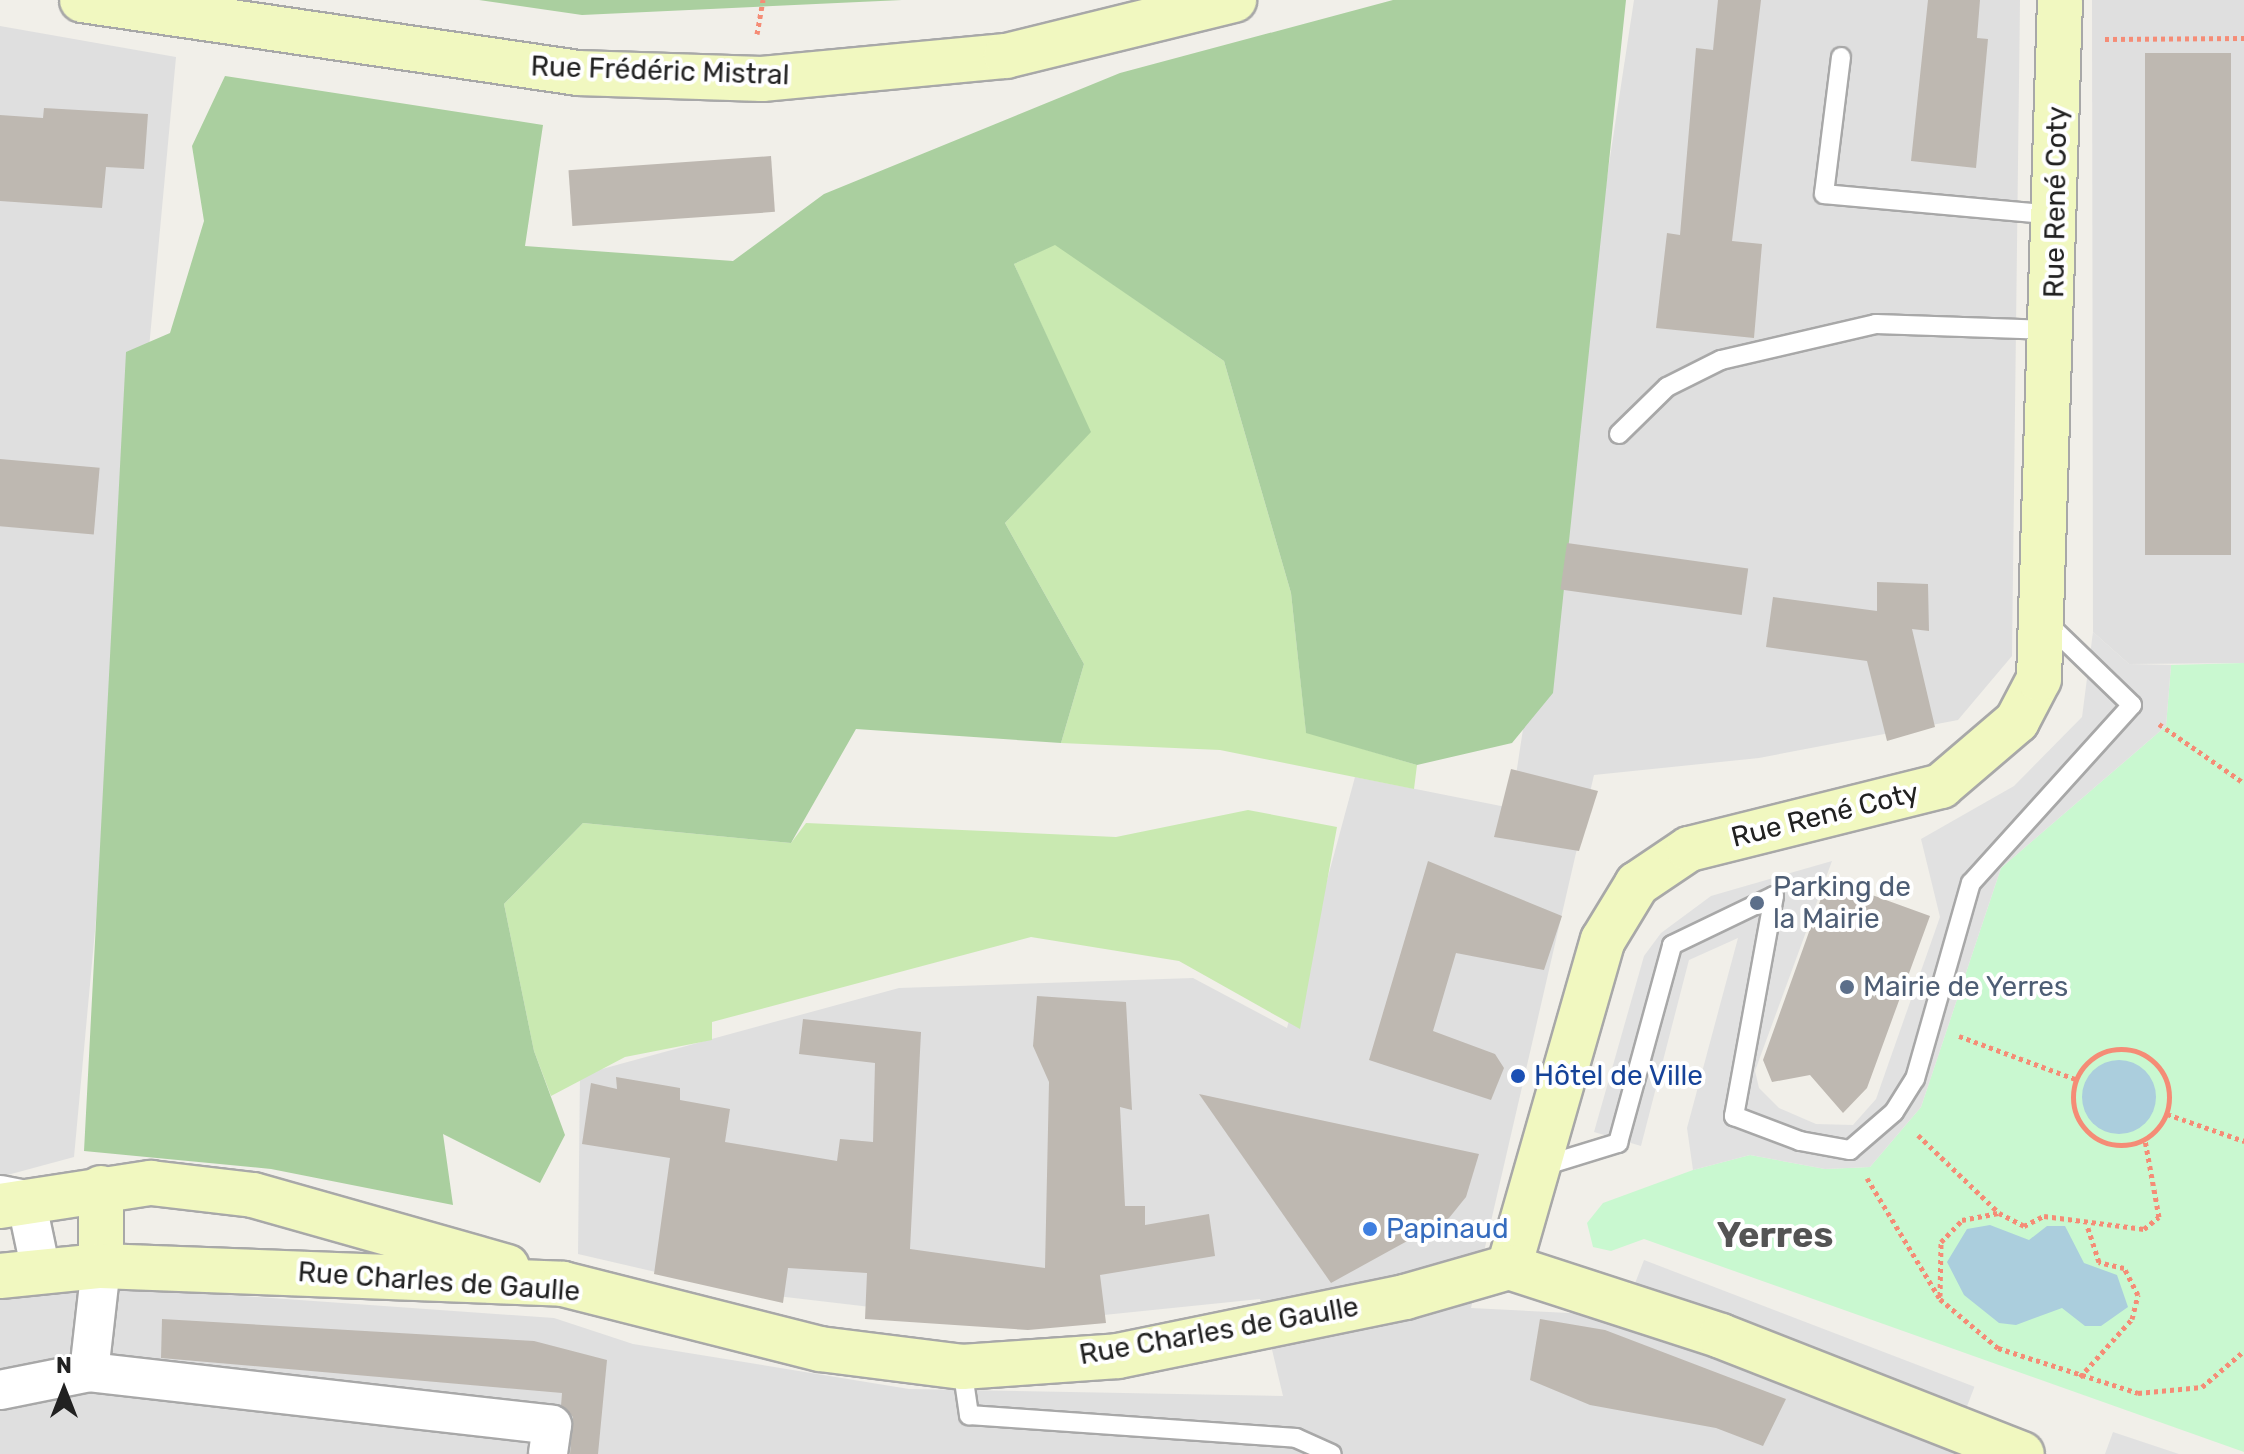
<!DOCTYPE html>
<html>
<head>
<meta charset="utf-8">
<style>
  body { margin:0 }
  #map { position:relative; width:2244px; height:1454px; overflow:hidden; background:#f1efe9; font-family:Rubik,sans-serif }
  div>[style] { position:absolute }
  .residential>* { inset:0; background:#dfdfdf }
  .grass>* { inset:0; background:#c9e9b1 }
  .forest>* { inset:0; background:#aacf9f }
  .park>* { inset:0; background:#c9f8d0 }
  .parking>* { inset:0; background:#e1e1e1; transform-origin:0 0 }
  .water>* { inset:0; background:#abcedd }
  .round { border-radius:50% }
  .building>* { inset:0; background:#beb8b1; transform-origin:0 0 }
  .path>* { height:5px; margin-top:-2.5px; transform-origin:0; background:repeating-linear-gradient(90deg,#f58c76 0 4px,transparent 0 8px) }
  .path>.ring { margin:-2.5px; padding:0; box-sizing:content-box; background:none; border:5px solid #f58c76; border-radius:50% }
  .roads { filter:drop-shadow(2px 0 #a8a8a8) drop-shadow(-2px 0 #a8a8a8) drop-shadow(0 2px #a8a8a8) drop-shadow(0 -2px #a8a8a8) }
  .lane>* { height:18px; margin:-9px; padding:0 9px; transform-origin:9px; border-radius:9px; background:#fff }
  .street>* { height:38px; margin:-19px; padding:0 19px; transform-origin:19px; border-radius:19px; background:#fff }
  .secondary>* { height:44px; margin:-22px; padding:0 22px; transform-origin:22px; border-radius:22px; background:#f1f8c0 }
  .dots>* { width:22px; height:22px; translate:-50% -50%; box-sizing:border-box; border:4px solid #fff; border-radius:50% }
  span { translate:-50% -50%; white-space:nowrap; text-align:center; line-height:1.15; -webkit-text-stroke:8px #fff; paint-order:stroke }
  .street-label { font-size:28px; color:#212121 }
  .service-label { font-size:28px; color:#4e5e75 }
  .left { translate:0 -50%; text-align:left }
  .transit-label { font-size:28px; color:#164399 }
  .shop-label { font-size:28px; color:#366cbe }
  .district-label { font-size:36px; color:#545454; font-weight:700 }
  .north { position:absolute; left:24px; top:1350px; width:80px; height:80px; -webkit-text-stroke:6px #fff; paint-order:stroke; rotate:0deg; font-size:22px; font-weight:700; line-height:32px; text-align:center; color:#212121 }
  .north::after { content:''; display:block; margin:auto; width:28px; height:36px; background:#212121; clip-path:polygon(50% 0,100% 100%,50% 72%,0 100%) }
</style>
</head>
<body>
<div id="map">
  <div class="residential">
    <i style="clip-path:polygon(1634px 0,2020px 0,2012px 656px,1958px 720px,1759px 758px,1594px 775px,1471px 1308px,1608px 1315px,1985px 1454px,0 1454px,0 1299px,34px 1292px,157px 1290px,554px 1318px,633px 1344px,909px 1389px,1283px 1396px,1260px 1299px,1015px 1324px,742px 1292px,578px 1254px,580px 1075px,899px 988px,1193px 978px,1287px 1028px,1355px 777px,1511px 808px)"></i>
    <i style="clip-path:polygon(2092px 0,2244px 0,2244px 663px,2129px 664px,2093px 632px)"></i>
    <i style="clip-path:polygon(0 26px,176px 57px,74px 1157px,0 1177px)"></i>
  </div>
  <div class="grass">
    <i style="clip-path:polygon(1055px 244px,1224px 361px,1291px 593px,1306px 732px,1417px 765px,1414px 789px,1220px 750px,1061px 743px,1084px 664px,1005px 523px,1090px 432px,1014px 264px)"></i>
    <i style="clip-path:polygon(1248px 810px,1337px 827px,1300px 1029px,1179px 961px,1031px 937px,712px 1022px,712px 1040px,625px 1057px,551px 1096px,534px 1051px,504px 904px,583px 823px,791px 843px,806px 823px,1116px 837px)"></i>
  </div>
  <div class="forest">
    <i style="clip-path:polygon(479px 0,902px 0,582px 15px)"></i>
    <i style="clip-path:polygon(1393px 0,1626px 0,1553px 693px,1512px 743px,1417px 765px,1306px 733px,1291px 593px,1224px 361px,1055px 245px,1014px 264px,1091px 432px,1005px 523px,1084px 664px,1061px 743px,856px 729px,791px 843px,583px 823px,504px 904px,534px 1051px,565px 1135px,540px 1183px,443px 1134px,453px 1205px,271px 1169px,84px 1151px,126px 352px,170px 333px,204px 221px,192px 146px,225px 76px,543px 125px,525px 246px,733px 261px,824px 194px,1120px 73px)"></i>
  </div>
  <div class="park">
    <i style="clip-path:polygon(2244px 663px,2244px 1452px,1644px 1239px,1611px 1251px,1593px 1247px,1587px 1223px,1603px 1203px,1693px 1170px,1750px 1155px,1825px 1169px,1870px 1167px,1921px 1107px,2001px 868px,2166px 726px,2171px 665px)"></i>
  </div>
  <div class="parking">
    <i style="clip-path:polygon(2093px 632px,2129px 664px,2171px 665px,2166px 726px,2001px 868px,1921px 1107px,1870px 1167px,1825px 1169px,1750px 1155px,1693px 1170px,1687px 1128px,1738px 938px,1689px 960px,1641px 1146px,1594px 1132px,1644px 956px,1661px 933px,1711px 896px,1832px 861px,1755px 1071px,1759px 1088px,1779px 1108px,1816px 1124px,1853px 1125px,1876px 1099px,1940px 917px,1921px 839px,2014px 786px,2082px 717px)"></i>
    <i style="left:1644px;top:1260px;width:354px;height:33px;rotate:21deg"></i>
    <i style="clip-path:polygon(2113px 1432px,2179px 1454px,2105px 1454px)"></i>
  </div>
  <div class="water">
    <i class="round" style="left:2082px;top:1060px;width:74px;height:74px"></i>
    <i style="clip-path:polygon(1990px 1225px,2029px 1240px,2047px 1226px,2065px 1226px,2084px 1263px,2117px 1275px,2128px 1307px,2101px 1326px,2085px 1326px,2062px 1308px,2016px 1325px,1999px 1323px,1964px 1295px,1947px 1262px,1967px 1229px)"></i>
  </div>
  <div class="building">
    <i style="clip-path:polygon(1718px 0,1761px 0,1732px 241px,1762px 244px,1754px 338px,1656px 328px,1667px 233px,1680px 235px,1696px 48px,1713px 50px)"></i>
    <i style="clip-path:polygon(1928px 0,1980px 0,1977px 38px,1988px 39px,1976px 168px,1911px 161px)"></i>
    <i style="left:2145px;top:53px;width:86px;height:502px"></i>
    <i style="clip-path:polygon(44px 108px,148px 114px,144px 169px,106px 167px,102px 208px,0 201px,0 115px,43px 118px)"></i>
    <i style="left:771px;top:156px;width:56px;height:203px;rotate:86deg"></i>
    <i style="left:0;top:459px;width:100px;height:67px;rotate:5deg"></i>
    <i style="left:1567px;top:543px;width:183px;height:47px;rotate:8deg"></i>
    <i style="clip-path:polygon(1877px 582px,1928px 584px,1929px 631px,1912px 629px,1935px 727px,1887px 741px,1867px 661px,1766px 647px,1773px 597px,1877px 611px)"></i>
    <i style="clip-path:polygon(1511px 769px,1598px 791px,1579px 851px,1494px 837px)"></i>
    <i style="clip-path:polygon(1428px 861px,1562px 916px,1544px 970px,1456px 953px,1433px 1031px,1495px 1054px,1504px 1068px,1491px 1100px,1369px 1060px)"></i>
    <i style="clip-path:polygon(1828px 879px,1930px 916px,1867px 1088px,1843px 1113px,1810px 1075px,1772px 1082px,1763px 1060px)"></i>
    <i style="clip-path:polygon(1037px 996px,1126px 1002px,1132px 1110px,1120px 1107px,1125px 1206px,1145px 1206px,1145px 1225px,1209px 1214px,1215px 1256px,1100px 1275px,1106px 1323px,1028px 1330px,865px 1319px,867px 1273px,788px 1268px,783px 1303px,654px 1274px,670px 1158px,582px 1144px,591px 1083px,617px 1089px,616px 1077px,680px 1088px,680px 1100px,730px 1109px,725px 1142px,837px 1161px,840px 1139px,873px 1142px,875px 1063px,799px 1054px,803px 1019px,921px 1032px,910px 1249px,1045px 1268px,1049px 1082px,1033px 1046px)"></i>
    <i style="clip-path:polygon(1199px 1094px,1479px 1154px,1466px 1197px,1449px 1218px,1331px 1283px)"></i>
    <i style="clip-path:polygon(162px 1319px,534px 1341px,607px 1360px,598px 1454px,570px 1454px,573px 1417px,561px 1406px,562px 1393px,161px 1358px)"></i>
    <i style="clip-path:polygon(1540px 1319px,1605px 1330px,1786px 1399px,1763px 1446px,1716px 1428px,1590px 1405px,1530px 1380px)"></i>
  </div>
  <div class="path">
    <i style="left:757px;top:34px;width:35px;rotate:-80deg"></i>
    <i style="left:2105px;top:39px;width:139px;rotate:-0.4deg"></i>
    <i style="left:2159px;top:724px;width:103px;rotate:34.8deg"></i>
    <i style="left:1959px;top:1036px;width:124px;rotate:20.3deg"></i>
    <i class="ring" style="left:2073px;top:1049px;width:91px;height:91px"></i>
    <i style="left:2167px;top:1114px;width:82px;rotate:19.3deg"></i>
    <i style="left:1918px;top:1135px;width:112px;rotate:43.9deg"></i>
    <i style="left:1999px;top:1213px;width:28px;rotate:27deg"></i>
    <i style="left:2024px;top:1226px;width:22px;rotate:-27deg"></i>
    <i style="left:2044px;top:1216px;width:101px;rotate:7.4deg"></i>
    <i style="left:2144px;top:1229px;width:19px;rotate:-39deg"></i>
    <i style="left:2159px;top:1217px;width:78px;rotate:-100.3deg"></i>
    <i style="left:1867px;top:1178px;width:141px;rotate:58.9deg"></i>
    <i style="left:1940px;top:1299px;width:76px;rotate:40.2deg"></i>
    <i style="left:1998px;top:1348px;width:147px;rotate:17.8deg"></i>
    <i style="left:2138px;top:1393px;width:64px;rotate:-5.4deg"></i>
    <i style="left:2202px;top:1387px;width:55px;rotate:-40.6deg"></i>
    <i style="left:1940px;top:1296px;width:54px;rotate:-88.9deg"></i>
    <i style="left:1941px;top:1242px;width:30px;rotate:-46deg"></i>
    <i style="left:1962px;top:1220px;width:37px;rotate:-11deg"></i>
    <i style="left:2080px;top:1377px;width:78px;rotate:-48.1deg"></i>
    <i style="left:2132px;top:1319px;width:25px;rotate:-76deg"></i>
    <i style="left:2138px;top:1295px;width:30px;rotate:-117deg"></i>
    <i style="left:2124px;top:1268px;width:26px;rotate:-167deg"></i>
    <i style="left:2099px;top:1262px;width:38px;rotate:-108deg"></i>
  </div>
  <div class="roads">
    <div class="lane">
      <i style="left:1841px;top:57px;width:138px;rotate:97.1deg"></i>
      <i style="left:1824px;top:194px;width:230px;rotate:5.2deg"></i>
      <i style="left:1619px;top:434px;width:67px;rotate:-44.4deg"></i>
      <i style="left:1667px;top:387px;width:60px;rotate:-26.6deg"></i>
      <i style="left:1721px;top:360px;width:159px;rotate:-13.1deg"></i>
      <i style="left:1876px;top:324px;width:174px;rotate:2deg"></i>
      <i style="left:1540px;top:1167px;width:82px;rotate:-17.1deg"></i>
      <i style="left:1618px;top:1143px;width:205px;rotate:-74.7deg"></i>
      <i style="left:1672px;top:945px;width:113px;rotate:-25.7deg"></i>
      <i style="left:1774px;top:896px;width:224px;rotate:100.3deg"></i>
      <i style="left:1734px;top:1116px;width:71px;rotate:20.7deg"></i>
      <i style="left:1800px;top:1141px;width:51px;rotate:10.2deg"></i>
      <i style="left:1850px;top:1150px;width:58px;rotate:-40.8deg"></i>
      <i style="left:1894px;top:1112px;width:39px;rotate:-58deg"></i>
      <i style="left:1915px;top:1079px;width:204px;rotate:-74.1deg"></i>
      <i style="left:1971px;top:883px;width:240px;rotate:-47.9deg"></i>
      <i style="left:2132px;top:705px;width:121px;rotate:-136deg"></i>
      <i style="left:962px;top:1367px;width:49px;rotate:81.7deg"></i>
      <i style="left:969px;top:1415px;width:328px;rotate:4deg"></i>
      <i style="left:1296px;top:1438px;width:39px;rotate:24deg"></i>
    </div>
    <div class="street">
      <i style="left:0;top:1195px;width:26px;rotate:11deg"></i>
      <i style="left:26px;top:1200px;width:73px;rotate:78.1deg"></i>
      <i style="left:89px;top:1372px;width:466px;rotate:6.5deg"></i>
      <i style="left:552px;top:1425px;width:29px;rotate:98deg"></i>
      <i style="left:0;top:1390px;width:91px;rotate:-11.4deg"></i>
      <i style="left:89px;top:1372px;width:107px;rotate:-83.5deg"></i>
    </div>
    <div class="secondary">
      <i style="left:82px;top:0;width:501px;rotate:8.37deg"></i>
      <i style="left:578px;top:73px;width:184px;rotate:1.9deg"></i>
      <i style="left:762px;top:79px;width:245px;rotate:-5.4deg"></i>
      <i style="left:1006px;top:56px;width:235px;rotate:-13.8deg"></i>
      <i style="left:0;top:1206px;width:153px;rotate:-8.7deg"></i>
      <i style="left:151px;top:1183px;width:103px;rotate:6.7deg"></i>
      <i style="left:253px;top:1195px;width:264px;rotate:15.8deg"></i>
      <i style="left:101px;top:1266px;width:78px;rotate:-90deg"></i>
      <i style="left:1509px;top:1267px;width:340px;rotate:-74deg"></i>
      <i style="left:1603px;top:940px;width:66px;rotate:-58.7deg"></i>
      <i style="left:1637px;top:884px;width:63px;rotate:-33.9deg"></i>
      <i style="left:1689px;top:849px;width:260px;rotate:-14deg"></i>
      <i style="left:1941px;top:786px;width:100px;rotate:-40.5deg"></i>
      <i style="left:2017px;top:721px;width:47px;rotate:-62.4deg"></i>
      <i style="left:2039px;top:679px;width:679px;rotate:-88.23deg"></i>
      <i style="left:0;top:1276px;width:101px;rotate:-5.7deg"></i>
      <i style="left:101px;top:1266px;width:462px;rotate:2.2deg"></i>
      <i style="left:563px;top:1284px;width:265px;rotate:14.2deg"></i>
      <i style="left:820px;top:1349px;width:143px;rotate:7.2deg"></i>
      <i style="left:962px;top:1367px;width:156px;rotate:-4deg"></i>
      <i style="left:1118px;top:1356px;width:293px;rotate:-11.6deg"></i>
      <i style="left:1405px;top:1297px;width:108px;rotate:-16.1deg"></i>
      <i style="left:1509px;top:1267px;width:223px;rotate:18deg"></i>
      <i style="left:1721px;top:1336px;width:323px;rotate:21.4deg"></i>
    </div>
  </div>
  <div class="dots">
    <i style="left:1757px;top:903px;background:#5c6f8a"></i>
    <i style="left:1847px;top:987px;background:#5c6f8a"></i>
    <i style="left:1518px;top:1076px;background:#1a4fb4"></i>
    <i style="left:1370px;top:1229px;background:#3f7fe0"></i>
  </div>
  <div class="street-label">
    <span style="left:660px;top:71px;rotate:2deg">Rue Frédéric Mistral</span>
    <span style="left:2056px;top:202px;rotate:-89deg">Rue René Coty</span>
    <span style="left:1825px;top:815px;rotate:-14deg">Rue René Coty</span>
    <span style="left:439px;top:1282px;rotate:4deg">Rue Charles de Gaulle</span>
    <span style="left:1219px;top:1331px;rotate:-10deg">Rue Charles de Gaulle</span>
  </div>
  <div class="service-label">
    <span class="left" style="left:1773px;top:903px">Parking de<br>la Mairie</span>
    <span class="left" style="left:1863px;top:987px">Mairie de Yerres</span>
  </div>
  <div class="transit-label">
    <span class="left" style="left:1534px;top:1076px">Hôtel de Ville</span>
  </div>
  <div class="shop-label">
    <span class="left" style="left:1386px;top:1229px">Papinaud</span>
  </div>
  <div class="district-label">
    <span style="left:1775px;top:1235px">Yerres</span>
  </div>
  <div class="north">N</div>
</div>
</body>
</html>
